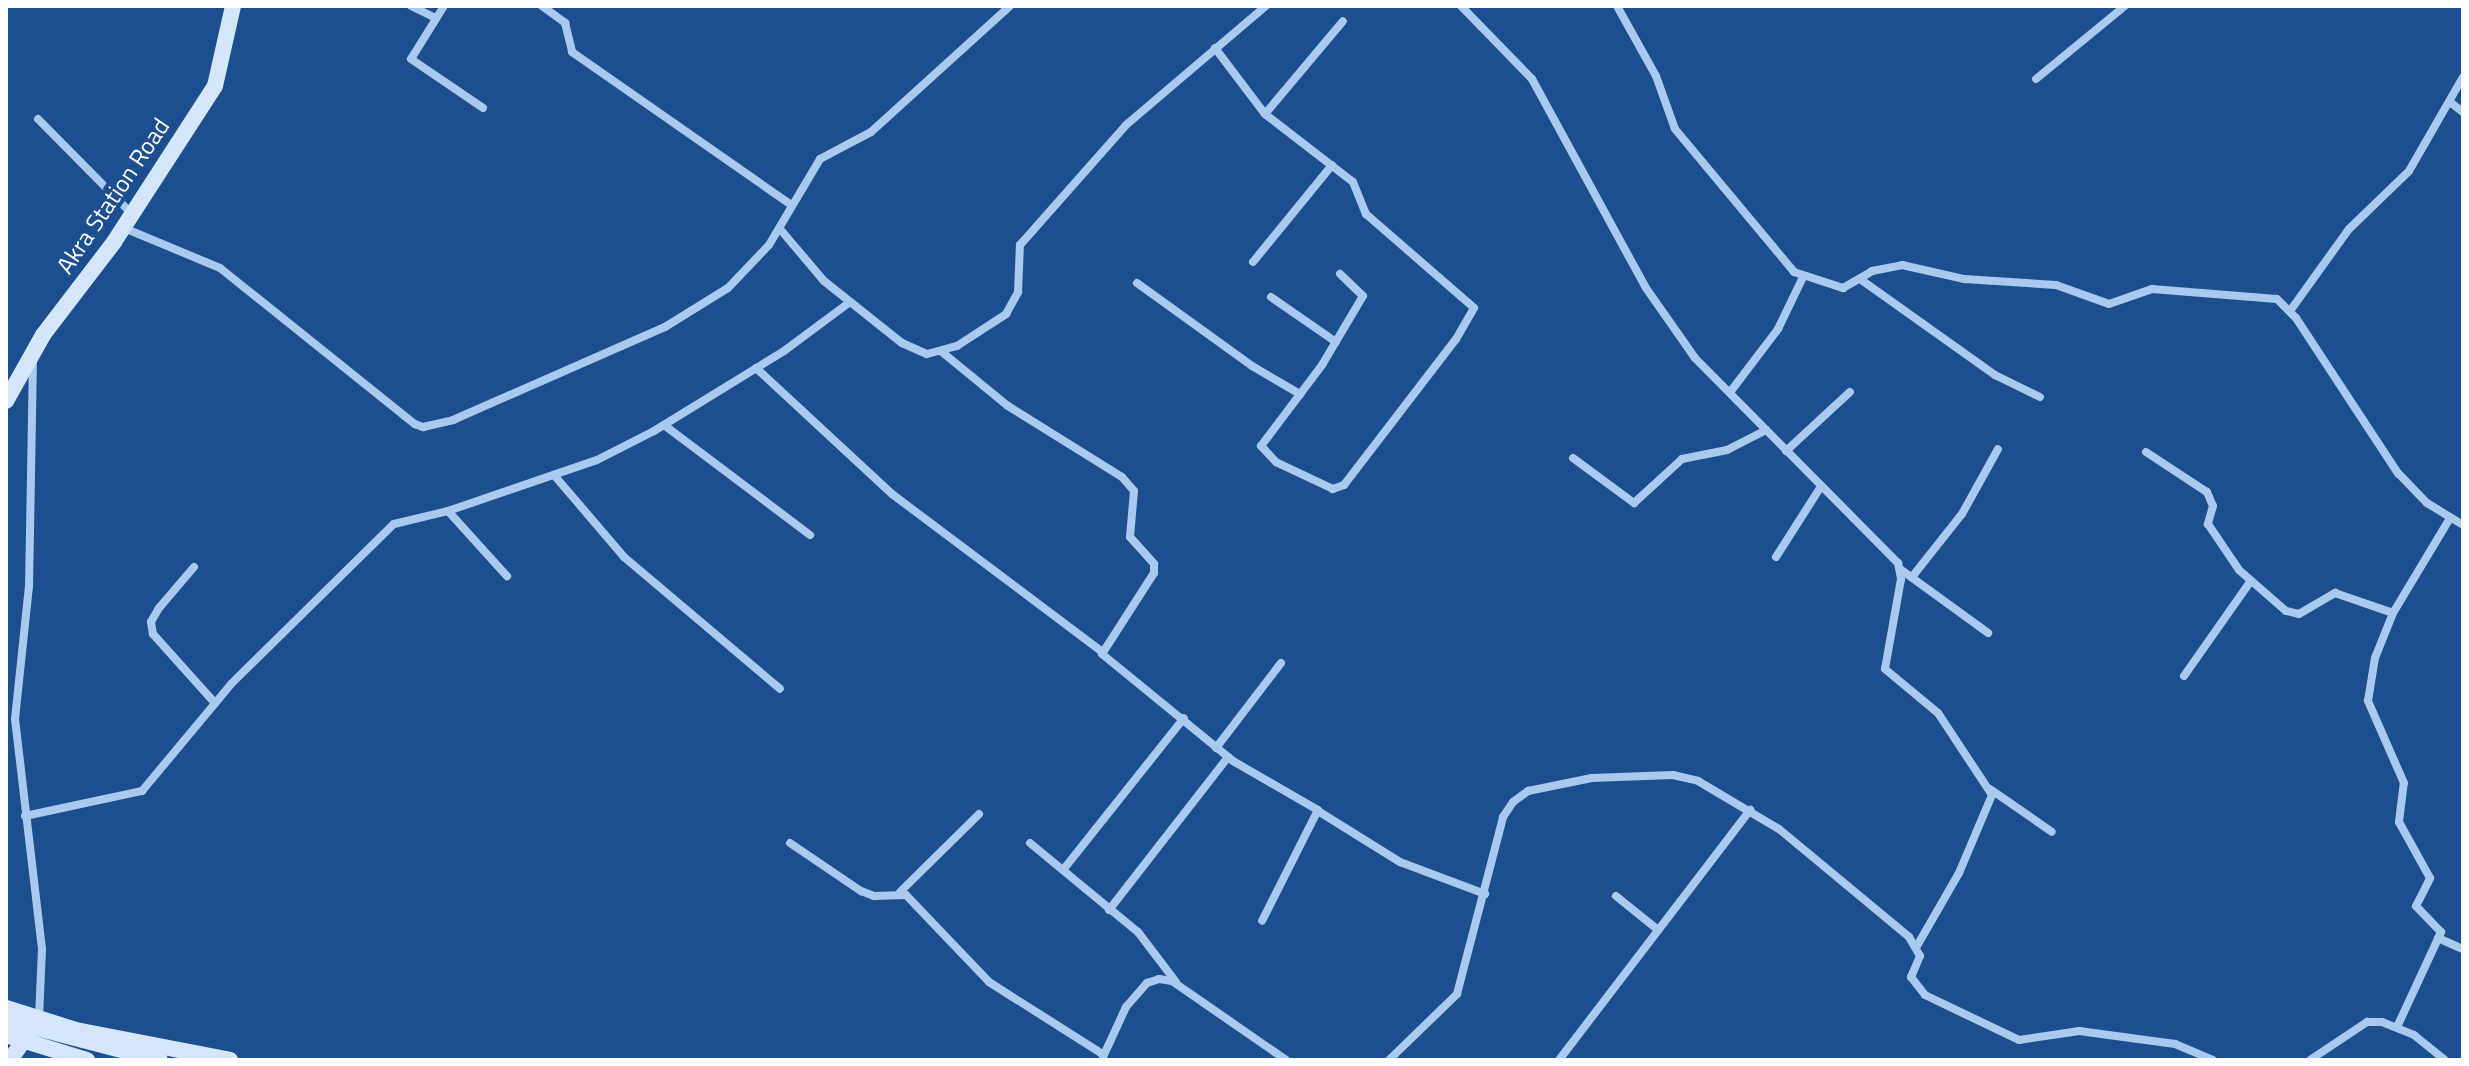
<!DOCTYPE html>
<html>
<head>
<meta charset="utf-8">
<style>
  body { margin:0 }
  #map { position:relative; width:2469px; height:1066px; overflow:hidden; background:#1b4f8f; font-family:"Titillium Web",sans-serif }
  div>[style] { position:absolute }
  .street>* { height:8px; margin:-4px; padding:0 4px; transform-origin:4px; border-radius:4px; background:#a9c9ee }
  .secondary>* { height:16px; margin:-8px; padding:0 8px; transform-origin:8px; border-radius:8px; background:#d6e6fa }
  .secondary-bridge>* { height:16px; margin:-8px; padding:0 8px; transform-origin:8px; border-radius:8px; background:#d6e6fa }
  span { translate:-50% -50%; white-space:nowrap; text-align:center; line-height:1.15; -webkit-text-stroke:8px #1b4f8f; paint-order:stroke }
  .street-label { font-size:24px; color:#fff }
  .frame { position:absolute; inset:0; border:8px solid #fff; pointer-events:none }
</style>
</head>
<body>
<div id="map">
  <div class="street">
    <i style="left:411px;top:6px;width:28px;rotate:26deg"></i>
    <i style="left:444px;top:6px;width:62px;rotate:121.9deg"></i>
    <i style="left:411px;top:59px;width:87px;rotate:34.2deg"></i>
    <i style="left:542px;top:6px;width:29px;rotate:36deg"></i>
    <i style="left:565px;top:23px;width:30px;rotate:76deg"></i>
    <i style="left:572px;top:52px;width:267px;rotate:34.9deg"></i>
    <i style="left:1461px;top:6px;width:102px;rotate:45.8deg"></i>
    <i style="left:1532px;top:79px;width:238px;rotate:61.4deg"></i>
    <i style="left:1646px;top:288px;width:85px;rotate:55deg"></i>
    <i style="left:1695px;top:358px;width:289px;rotate:45.3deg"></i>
    <i style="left:1898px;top:563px;width:16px;rotate:79deg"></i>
    <i style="left:1901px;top:579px;width:91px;rotate:100.1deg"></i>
    <i style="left:1885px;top:669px;width:69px;rotate:39.7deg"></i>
    <i style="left:1938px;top:713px;width:98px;rotate:56.6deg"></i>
    <i style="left:1992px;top:795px;width:85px;rotate:112.9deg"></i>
    <i style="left:1959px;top:873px;width:84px;rotate:119.9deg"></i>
    <i style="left:1617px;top:6px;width:80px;rotate:60.9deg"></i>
    <i style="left:1656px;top:76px;width:56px;rotate:70.3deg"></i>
    <i style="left:1675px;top:129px;width:186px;rotate:50.2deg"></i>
    <i style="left:1794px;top:272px;width:52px;rotate:18.1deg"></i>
    <i style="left:1843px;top:288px;width:34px;rotate:-30deg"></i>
    <i style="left:1872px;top:271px;width:31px;rotate:-11deg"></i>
    <i style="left:1902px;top:265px;width:64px;rotate:12.7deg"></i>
    <i style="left:1964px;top:279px;width:92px;rotate:3.7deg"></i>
    <i style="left:2056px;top:285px;width:56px;rotate:19.7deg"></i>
    <i style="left:2109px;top:304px;width:46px;rotate:-19.2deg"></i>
    <i style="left:2152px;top:289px;width:125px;rotate:4.6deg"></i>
    <i style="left:2277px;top:299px;width:27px;rotate:45deg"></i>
    <i style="left:2296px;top:318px;width:186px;rotate:56.7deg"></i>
    <i style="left:2398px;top:473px;width:42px;rotate:46deg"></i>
    <i style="left:2427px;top:503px;width:42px;rotate:31.4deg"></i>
    <i style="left:1215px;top:48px;width:83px;rotate:52.9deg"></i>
    <i style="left:1265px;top:114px;width:111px;rotate:37.7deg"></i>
    <i style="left:1353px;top:182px;width:35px;rotate:68deg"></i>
    <i style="left:1366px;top:214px;width:143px;rotate:41deg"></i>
    <i style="left:1474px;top:308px;width:36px;rotate:120deg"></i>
    <i style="left:1456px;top:339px;width:184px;rotate:127.5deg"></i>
    <i style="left:1344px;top:485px;width:12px;rotate:160deg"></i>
    <i style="left:1333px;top:489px;width:63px;rotate:-154.7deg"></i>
    <i style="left:1276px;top:462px;width:22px;rotate:-133deg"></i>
    <i style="left:1261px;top:446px;width:101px;rotate:-53deg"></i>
    <i style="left:1322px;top:365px;width:80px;rotate:-59.3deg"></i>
    <i style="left:1363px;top:296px;width:32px;rotate:-136deg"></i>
    <i style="left:2036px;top:79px;width:115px;rotate:-39.4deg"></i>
    <i style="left:2450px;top:102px;width:16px;rotate:38deg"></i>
    <i style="left:1265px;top:114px;width:121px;rotate:-50deg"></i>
    <i style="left:38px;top:119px;width:134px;rotate:45.3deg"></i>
    <i style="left:124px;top:228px;width:104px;rotate:22.6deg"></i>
    <i style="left:220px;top:268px;width:250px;rotate:38.7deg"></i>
    <i style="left:415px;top:424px;width:9px;rotate:21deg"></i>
    <i style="left:423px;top:427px;width:31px;rotate:-13deg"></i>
    <i style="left:453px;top:420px;width:232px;rotate:-23.7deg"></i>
    <i style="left:665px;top:327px;width:74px;rotate:-31.8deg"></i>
    <i style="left:728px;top:288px;width:59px;rotate:-46.4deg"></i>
    <i style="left:769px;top:245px;width:100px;rotate:-59.3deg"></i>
    <i style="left:820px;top:159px;width:58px;rotate:-27.9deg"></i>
    <i style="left:871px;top:132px;width:188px;rotate:-42.2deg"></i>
    <i style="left:780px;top:229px;width:68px;rotate:49.8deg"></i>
    <i style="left:824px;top:281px;width:100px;rotate:38.5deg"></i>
    <i style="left:902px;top:343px;width:27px;rotate:24deg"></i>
    <i style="left:927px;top:354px;width:31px;rotate:-15deg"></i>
    <i style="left:957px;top:346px;width:59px;rotate:-33.1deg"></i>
    <i style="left:1006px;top:314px;width:25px;rotate:-61deg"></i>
    <i style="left:1018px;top:292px;width:47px;rotate:-87.6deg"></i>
    <i style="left:1020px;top:245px;width:160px;rotate:-48.5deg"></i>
    <i style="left:1126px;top:125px;width:184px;rotate:-40.4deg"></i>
    <i style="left:1253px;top:262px;width:125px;rotate:-50.8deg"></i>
    <i style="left:1860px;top:279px;width:166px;rotate:35.4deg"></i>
    <i style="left:1995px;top:375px;width:50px;rotate:26.1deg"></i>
    <i style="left:1137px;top:283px;width:142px;rotate:35.8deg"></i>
    <i style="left:1252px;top:366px;width:56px;rotate:30.3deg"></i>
    <i style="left:1271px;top:297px;width:79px;rotate:34.7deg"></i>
    <i style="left:2290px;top:311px;width:101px;rotate:-54.3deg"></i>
    <i style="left:2349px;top:229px;width:83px;rotate:-44deg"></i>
    <i style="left:2409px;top:171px;width:108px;rotate:-60.1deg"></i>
    <i style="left:942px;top:352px;width:85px;rotate:39.3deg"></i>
    <i style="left:1008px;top:406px;width:134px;rotate:31.9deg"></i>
    <i style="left:1122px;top:477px;width:18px;rotate:49deg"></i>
    <i style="left:1134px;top:491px;width:46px;rotate:95deg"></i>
    <i style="left:1130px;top:537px;width:36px;rotate:48deg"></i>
    <i style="left:1154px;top:564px;width:9px;rotate:90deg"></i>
    <i style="left:1154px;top:573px;width:96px;rotate:122.7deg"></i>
    <i style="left:1102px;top:654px;width:169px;rotate:39.2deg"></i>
    <i style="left:1233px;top:761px;width:98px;rotate:30deg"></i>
    <i style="left:1318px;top:810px;width:124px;rotate:116.8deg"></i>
    <i style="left:33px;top:359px;width:227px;rotate:91deg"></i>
    <i style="left:29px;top:586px;width:134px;rotate:96deg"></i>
    <i style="left:15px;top:719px;width:232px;rotate:83.3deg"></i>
    <i style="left:42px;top:949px;width:69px;rotate:92.5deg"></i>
    <i style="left:756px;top:368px;width:185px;rotate:42.8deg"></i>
    <i style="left:892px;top:494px;width:261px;rotate:36.9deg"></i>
    <i style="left:1731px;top:391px;width:78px;rotate:-52.8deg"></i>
    <i style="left:1778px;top:329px;width:58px;rotate:-64.3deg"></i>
    <i style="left:664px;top:425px;width:183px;rotate:37deg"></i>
    <i style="left:1786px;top:451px;width:87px;rotate:-42.7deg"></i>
    <i style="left:2146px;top:452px;width:73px;rotate:33.3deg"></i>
    <i style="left:2207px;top:492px;width:15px;rotate:67deg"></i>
    <i style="left:2213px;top:506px;width:19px;rotate:106deg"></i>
    <i style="left:2208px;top:524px;width:55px;rotate:56deg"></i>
    <i style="left:2239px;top:570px;width:62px;rotate:41.1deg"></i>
    <i style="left:2286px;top:611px;width:13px;rotate:13deg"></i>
    <i style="left:2299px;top:614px;width:42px;rotate:-30.3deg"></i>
    <i style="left:2335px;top:593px;width:61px;rotate:19deg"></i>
    <i style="left:1573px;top:458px;width:76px;rotate:36.4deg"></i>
    <i style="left:1634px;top:503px;width:65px;rotate:-42.5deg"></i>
    <i style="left:1682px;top:459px;width:46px;rotate:-11.3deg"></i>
    <i style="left:1727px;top:450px;width:44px;rotate:-27.1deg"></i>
    <i style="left:554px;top:475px;width:108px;rotate:49.5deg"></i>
    <i style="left:624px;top:557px;width:204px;rotate:40.2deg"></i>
    <i style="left:448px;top:511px;width:88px;rotate:47.8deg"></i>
    <i style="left:1776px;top:557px;width:82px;rotate:-57.5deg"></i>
    <i style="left:194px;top:567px;width:54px;rotate:130.5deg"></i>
    <i style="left:159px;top:608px;width:16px;rotate:120deg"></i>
    <i style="left:151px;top:622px;width:12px;rotate:81deg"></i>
    <i style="left:153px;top:634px;width:93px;rotate:48.1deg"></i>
    <i style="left:1900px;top:569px;width:109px;rotate:36deg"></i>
    <i style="left:1912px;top:577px;width:80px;rotate:-51.6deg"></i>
    <i style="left:1962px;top:514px;width:74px;rotate:-61deg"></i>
    <i style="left:2184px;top:676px;width:115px;rotate:-54.9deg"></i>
    <i style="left:1216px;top:748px;width:107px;rotate:-52.6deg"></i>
    <i style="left:1990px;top:789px;width:75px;rotate:34.7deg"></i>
    <i style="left:1318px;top:811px;width:97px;rotate:31.9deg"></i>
    <i style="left:1400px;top:862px;width:91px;rotate:20.6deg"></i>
    <i style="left:25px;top:816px;width:120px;rotate:-12.1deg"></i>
    <i style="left:142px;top:791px;width:139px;rotate:-50.2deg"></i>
    <i style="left:231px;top:684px;width:228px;rotate:-44.5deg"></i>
    <i style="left:394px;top:524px;width:56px;rotate:-13.5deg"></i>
    <i style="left:448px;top:511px;width:157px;rotate:-18.9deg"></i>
    <i style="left:597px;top:460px;width:64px;rotate:-27deg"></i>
    <i style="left:654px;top:431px;width:153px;rotate:-31.6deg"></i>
    <i style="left:784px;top:351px;width:82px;rotate:-36.6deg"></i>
    <i style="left:790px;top:843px;width:86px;rotate:34.1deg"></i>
    <i style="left:861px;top:891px;width:14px;rotate:21deg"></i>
    <i style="left:874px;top:896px;width:32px;rotate:-2deg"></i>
    <i style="left:906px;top:895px;width:120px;rotate:46.3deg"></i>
    <i style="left:989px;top:982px;width:136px;rotate:32.4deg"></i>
    <i style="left:1030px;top:843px;width:140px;rotate:39.5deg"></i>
    <i style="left:1138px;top:932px;width:63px;rotate:52.8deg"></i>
    <i style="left:1063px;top:870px;width:194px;rotate:-51.5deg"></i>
    <i style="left:900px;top:892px;width:111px;rotate:-44.6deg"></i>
    <i style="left:1616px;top:896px;width:54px;rotate:39deg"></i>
    <i style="left:1109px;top:910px;width:194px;rotate:-52.1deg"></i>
    <i style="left:2438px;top:938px;width:27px;rotate:24deg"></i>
    <i style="left:2397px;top:1027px;width:105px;rotate:-65.1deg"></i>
    <i style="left:2441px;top:932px;width:36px;rotate:-134deg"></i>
    <i style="left:2416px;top:906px;width:31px;rotate:-63deg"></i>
    <i style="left:2430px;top:878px;width:64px;rotate:-119deg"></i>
    <i style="left:2399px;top:822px;width:39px;rotate:-83deg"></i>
    <i style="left:2404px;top:783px;width:90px;rotate:-113.7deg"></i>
    <i style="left:2368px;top:701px;width:44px;rotate:-80.8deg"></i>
    <i style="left:2375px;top:658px;width:48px;rotate:-68.2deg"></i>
    <i style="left:2393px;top:613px;width:111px;rotate:-59deg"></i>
    <i style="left:1103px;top:1057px;width:55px;rotate:-65.3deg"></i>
    <i style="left:1126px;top:1007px;width:32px;rotate:-49deg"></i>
    <i style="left:1147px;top:983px;width:13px;rotate:-18deg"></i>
    <i style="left:1159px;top:979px;width:13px;rotate:9deg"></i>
    <i style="left:1172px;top:981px;width:139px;rotate:34.7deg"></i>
    <i style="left:1389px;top:1060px;width:95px;rotate:-44.1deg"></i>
    <i style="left:1457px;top:994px;width:183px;rotate:-75.4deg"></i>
    <i style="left:1503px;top:817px;width:18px;rotate:-56deg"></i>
    <i style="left:1513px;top:802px;width:19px;rotate:-36deg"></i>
    <i style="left:1528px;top:791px;width:65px;rotate:-11.5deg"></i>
    <i style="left:1592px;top:778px;width:81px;rotate:-2.1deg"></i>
    <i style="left:1673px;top:775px;width:26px;rotate:13deg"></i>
    <i style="left:1698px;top:781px;width:94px;rotate:30.7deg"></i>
    <i style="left:1779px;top:829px;width:169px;rotate:39.7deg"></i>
    <i style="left:1909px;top:937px;width:22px;rotate:60deg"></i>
    <i style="left:1920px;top:956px;width:23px;rotate:113deg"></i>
    <i style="left:1911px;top:977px;width:23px;rotate:52deg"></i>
    <i style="left:1925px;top:995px;width:104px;rotate:25.6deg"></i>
    <i style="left:2019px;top:1040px;width:61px;rotate:-8.5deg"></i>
    <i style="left:2079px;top:1031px;width:97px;rotate:7.7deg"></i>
    <i style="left:2175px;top:1044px;width:41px;rotate:22.8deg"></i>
    <i style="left:1559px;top:1060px;width:315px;rotate:-52.6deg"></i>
    <i style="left:2310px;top:1060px;width:69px;rotate:-33.7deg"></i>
    <i style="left:2367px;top:1022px;width:15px"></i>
    <i style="left:2382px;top:1022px;width:35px;rotate:22deg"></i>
    <i style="left:2414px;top:1035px;width:40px;rotate:39deg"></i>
  </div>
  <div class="secondary">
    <i style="left:6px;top:401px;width:76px;rotate:-60.7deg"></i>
    <i style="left:43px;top:335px;width:117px;rotate:-52.6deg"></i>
    <i style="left:114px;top:242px;width:186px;rotate:-57.1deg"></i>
    <i style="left:215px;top:86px;width:82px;rotate:-77.3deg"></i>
    <i style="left:6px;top:1008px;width:73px;rotate:17.4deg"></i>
    <i style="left:76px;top:1030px;width:157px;rotate:11deg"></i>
    <i style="left:6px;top:1035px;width:85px;rotate:17.2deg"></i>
    <i style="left:10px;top:1060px;width:32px;rotate:-55deg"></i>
  </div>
  <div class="secondary-bridge">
    <i style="left:6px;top:1020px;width:159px;rotate:14.6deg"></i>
  </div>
  <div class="street-label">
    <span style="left:113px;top:196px;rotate:-56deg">Akra Station Road</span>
  </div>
  <div class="frame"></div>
</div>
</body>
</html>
